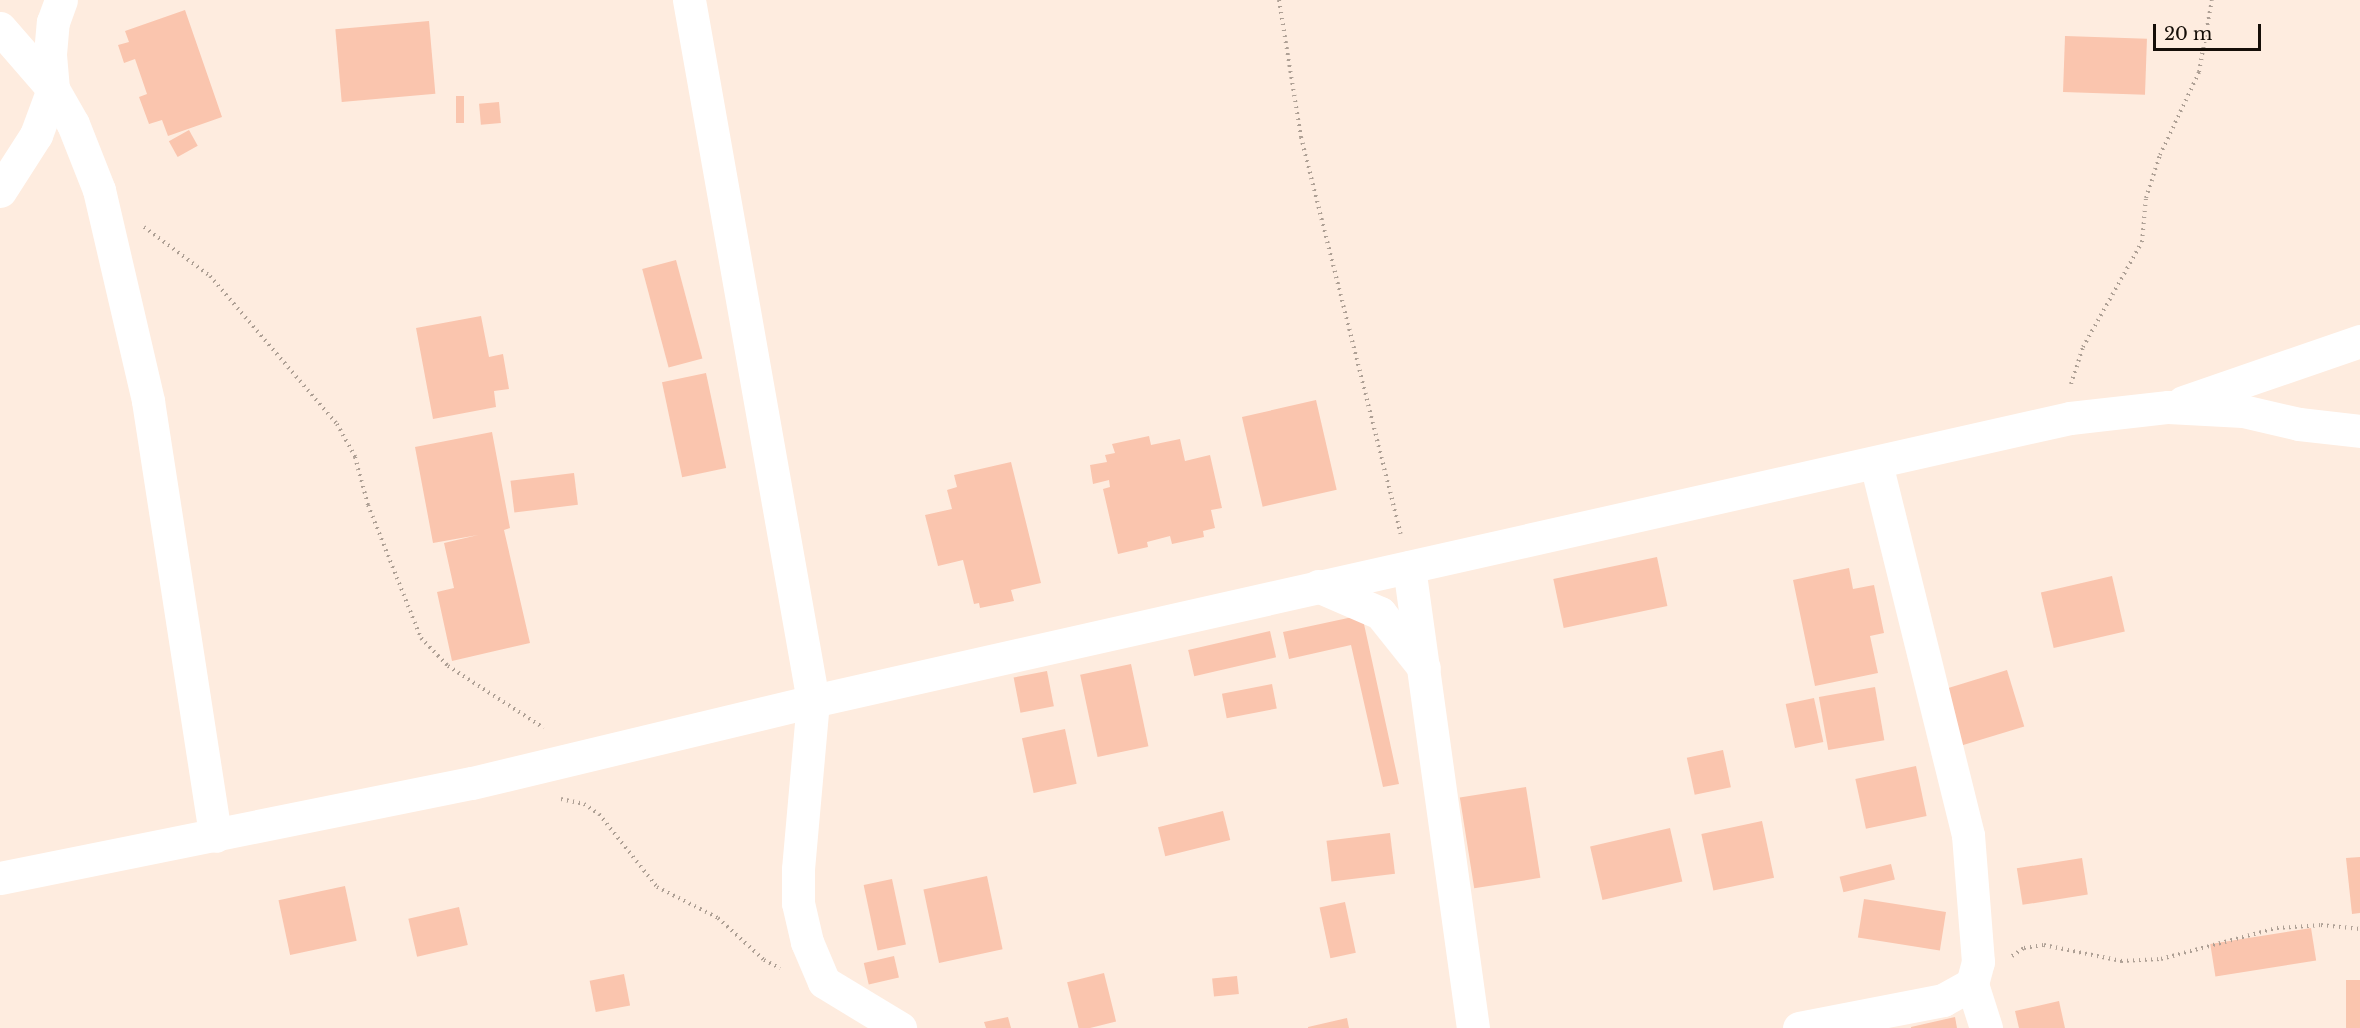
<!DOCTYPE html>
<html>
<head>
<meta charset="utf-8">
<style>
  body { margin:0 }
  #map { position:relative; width:2360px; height:1028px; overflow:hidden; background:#feecdf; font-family:"Libre Baskerville",serif }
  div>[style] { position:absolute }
  .building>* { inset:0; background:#fac5ae; transform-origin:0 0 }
  .path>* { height:4px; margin-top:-2px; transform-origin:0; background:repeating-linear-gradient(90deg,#aea095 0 1.5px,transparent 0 6px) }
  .minor>* { height:33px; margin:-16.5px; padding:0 16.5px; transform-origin:16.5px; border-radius:16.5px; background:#fff }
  span { translate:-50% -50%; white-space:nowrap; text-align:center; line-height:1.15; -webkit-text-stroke:6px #feecdf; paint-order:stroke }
  .scale { position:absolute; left:2153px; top:24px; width:108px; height:27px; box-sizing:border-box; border:3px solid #150e08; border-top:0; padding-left:8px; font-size:18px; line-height:21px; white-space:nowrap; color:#150e08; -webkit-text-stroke:4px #feecdf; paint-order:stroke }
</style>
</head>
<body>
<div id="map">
  <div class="building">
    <i style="clip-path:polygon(185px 10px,222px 117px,168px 136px,162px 120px,149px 124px,139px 97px,147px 94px,135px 59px,124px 63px,118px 45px,129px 42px,125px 31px)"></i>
    <i style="left:429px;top:21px;width:73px;height:94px;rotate:85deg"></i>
    <i style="left:2065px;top:36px;width:82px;height:56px;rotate:2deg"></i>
    <i style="left:456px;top:96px;width:8px;height:27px"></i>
    <i style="left:499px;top:102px;width:21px;height:20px;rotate:85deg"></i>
    <i style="left:189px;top:130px;width:18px;height:23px;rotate:61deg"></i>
    <i style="left:676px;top:260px;width:102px;height:35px;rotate:75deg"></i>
    <i style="clip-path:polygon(481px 316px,489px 357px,503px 354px,509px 389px,494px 391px,496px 407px,433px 419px,416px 328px)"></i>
    <i style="left:706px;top:373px;width:97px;height:45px;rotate:78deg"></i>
    <i style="left:1316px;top:400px;width:92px;height:76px;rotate:77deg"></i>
    <i style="clip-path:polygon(492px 432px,510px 528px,504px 530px,530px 643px,452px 661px,437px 592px,454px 588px,444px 543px,478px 535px,433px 543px,415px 447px)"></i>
    <i style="clip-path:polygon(1149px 436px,1151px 445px,1180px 439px,1185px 461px,1210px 455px,1222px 508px,1211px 510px,1215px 528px,1203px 531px,1204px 537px,1172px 544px,1170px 536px,1147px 542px,1148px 547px,1118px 554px,1103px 489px,1110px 487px,1109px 480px,1093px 484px,1090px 465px,1107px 462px,1105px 455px,1115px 453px,1112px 444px)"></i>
    <i style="clip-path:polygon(1011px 462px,1041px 583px,1011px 590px,1014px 601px,980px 608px,979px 603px,974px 604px,963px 560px,938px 566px,925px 515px,952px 509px,947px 490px,957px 487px,954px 475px)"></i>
    <i style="left:574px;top:473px;width:32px;height:64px;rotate:83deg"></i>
    <i style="left:1657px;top:557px;width:50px;height:106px;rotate:78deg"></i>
    <i style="clip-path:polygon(1849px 568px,1853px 589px,1874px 585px,1884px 633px,1870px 636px,1878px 673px,1815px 686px,1793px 580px)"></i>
    <i style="left:2112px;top:576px;width:57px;height:73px;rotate:77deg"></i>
    <i style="clip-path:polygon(1362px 615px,1399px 784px,1383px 787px,1351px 645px,1289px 659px,1283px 632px)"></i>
    <i style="left:1270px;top:631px;width:27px;height:84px;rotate:77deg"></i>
    <i style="left:1131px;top:664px;width:84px;height:52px;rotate:78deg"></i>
    <i style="left:2007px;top:670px;width:59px;height:75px;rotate:73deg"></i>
    <i style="left:1047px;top:671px;width:36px;height:34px;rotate:79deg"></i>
    <i style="left:1272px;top:684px;width:25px;height:51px;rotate:79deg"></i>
    <i style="left:1875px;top:687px;width:54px;height:57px;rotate:80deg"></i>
    <i style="left:1814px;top:698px;width:45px;height:29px;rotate:78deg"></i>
    <i style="left:1065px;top:729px;width:56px;height:44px;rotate:78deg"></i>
    <i style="left:1723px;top:750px;width:38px;height:37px;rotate:78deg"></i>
    <i style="left:1916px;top:766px;width:51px;height:62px;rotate:78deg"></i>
    <i style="left:1526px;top:787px;width:92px;height:67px;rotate:81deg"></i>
    <i style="left:1223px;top:811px;width:30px;height:67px;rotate:76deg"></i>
    <i style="left:1762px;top:821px;width:58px;height:62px;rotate:78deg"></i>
    <i style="left:1670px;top:828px;width:55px;height:82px;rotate:77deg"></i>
    <i style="left:1390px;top:833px;width:41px;height:64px;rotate:83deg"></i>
    <i style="clip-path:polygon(2360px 857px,2360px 913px,2352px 914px,2346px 858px)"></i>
    <i style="left:2082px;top:858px;width:37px;height:66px;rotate:81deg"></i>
    <i style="left:1891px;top:864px;width:16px;height:53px;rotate:76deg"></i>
    <i style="left:987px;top:876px;width:75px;height:65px;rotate:78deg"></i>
    <i style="left:892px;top:879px;width:67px;height:29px;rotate:78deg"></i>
    <i style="left:345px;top:886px;width:56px;height:68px;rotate:78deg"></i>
    <i style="left:1864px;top:899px;width:83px;height:39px;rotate:9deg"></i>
    <i style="left:1345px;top:902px;width:52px;height:26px;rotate:78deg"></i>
    <i style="left:459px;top:907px;width:39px;height:52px;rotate:77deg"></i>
    <i style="left:2311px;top:928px;width:33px;height:102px;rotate:81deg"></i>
    <i style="left:894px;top:956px;width:22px;height:31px;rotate:77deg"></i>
    <i style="left:1104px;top:973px;width:50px;height:38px;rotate:76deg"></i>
    <i style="left:624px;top:974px;width:32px;height:35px;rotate:79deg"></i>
    <i style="left:1237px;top:976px;width:18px;height:25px;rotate:84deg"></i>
    <i style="left:2346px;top:980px;width:14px;height:48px"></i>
    <i style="clip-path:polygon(2059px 1001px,2065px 1028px,2019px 1028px,2015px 1011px)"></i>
    <i style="clip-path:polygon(1008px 1017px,1011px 1028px,986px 1028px,984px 1022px)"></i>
    <i style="clip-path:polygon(1955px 1017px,1957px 1028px,1911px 1028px,1911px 1027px)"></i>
    <i style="clip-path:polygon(1347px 1018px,1349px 1028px,1308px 1028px,1308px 1027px)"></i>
  </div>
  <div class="path">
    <i style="left:1279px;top:0;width:139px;rotate:80.9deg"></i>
    <i style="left:1301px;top:137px;width:409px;rotate:75.9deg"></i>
    <i style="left:144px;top:227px;width:82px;rotate:36.6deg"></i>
    <i style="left:210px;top:276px;width:195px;rotate:49.4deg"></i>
    <i style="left:337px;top:424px;width:38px;rotate:61deg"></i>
    <i style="left:355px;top:457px;width:50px;rotate:74.8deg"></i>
    <i style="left:368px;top:505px;width:143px;rotate:68.3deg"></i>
    <i style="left:421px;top:638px;width:39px;rotate:46deg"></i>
    <i style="left:448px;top:666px;width:114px;rotate:32.9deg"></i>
    <i style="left:2071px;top:384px;width:39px;rotate:-72deg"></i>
    <i style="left:2083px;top:347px;width:120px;rotate:-60.7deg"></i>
    <i style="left:2142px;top:242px;width:44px;rotate:-84.8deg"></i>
    <i style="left:2146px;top:198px;width:45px;rotate:-72deg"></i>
    <i style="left:2160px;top:155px;width:92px;rotate:-64.8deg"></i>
    <i style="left:2199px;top:72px;width:73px;rotate:-79.8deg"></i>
    <i style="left:561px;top:799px;width:24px;rotate:12deg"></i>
    <i style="left:584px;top:804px;width:18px;rotate:34deg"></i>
    <i style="left:599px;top:814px;width:93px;rotate:51.5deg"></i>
    <i style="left:657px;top:887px;width:68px;rotate:26.9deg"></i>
    <i style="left:718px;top:918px;width:62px;rotate:42.4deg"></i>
    <i style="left:764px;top:960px;width:18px;rotate:27deg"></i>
    <i style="left:2012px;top:956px;width:14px;rotate:-34deg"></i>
    <i style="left:2024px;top:948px;width:20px;rotate:-9deg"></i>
    <i style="left:2044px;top:945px;width:79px;rotate:11.7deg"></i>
    <i style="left:2121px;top:961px;width:40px;rotate:-2.9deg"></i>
    <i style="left:2161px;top:959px;width:120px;rotate:-15deg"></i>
    <i style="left:2277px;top:928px;width:44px;rotate:-3.9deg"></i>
    <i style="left:2321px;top:925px;width:39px;rotate:6deg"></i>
  </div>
  <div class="minor">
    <i style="left:689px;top:0;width:712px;rotate:79.97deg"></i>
    <i style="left:813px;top:701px;width:169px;rotate:95.1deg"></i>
    <i style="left:798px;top:869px;width:34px;rotate:90deg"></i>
    <i style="left:798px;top:903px;width:40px;rotate:77deg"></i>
    <i style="left:807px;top:942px;width:43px;rotate:67deg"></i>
    <i style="left:824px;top:982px;width:89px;rotate:31.2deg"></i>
    <i style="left:0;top:28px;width:81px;rotate:49deg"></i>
    <i style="left:53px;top:89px;width:40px;rotate:60.3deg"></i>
    <i style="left:73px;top:124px;width:71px;rotate:68.5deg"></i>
    <i style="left:99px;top:190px;width:217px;rotate:76.9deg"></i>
    <i style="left:148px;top:401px;width:440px;rotate:81.2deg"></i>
    <i style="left:0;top:191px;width:67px;rotate:-57.3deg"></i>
    <i style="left:36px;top:135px;width:49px;rotate:-69.7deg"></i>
    <i style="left:53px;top:89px;width:35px;rotate:-95deg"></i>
    <i style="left:50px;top:54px;width:32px;rotate:-85deg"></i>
    <i style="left:53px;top:22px;width:23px;rotate:-70deg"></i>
    <i style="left:2183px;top:402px;width:187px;rotate:-19deg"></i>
    <i style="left:1409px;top:567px;width:465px;rotate:82.1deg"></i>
    <i style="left:1318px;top:586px;width:68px;rotate:23.5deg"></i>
    <i style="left:1380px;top:613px;width:70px;rotate:51.3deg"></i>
    <i style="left:0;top:878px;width:481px;rotate:-11.4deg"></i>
    <i style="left:472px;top:783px;width:351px;rotate:-13.5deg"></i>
    <i style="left:813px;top:701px;width:1288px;rotate:-12.69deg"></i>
    <i style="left:2070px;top:418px;width:99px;rotate:-6.4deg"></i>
    <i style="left:2168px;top:407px;width:75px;rotate:3.1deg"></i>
    <i style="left:2243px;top:411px;width:57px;rotate:13.1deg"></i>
    <i style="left:2299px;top:424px;width:61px;rotate:6.5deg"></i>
    <i style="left:1972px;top:984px;width:46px;rotate:72.3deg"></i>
    <i style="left:1799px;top:1028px;width:147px;rotate:-11deg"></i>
    <i style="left:1943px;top:1000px;width:33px;rotate:-29deg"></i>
    <i style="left:1972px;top:984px;width:23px;rotate:-75deg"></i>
    <i style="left:1978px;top:962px;width:127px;rotate:-94.5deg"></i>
    <i style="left:1968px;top:835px;width:383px;rotate:-103.9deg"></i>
  </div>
  <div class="scale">20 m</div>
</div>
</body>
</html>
